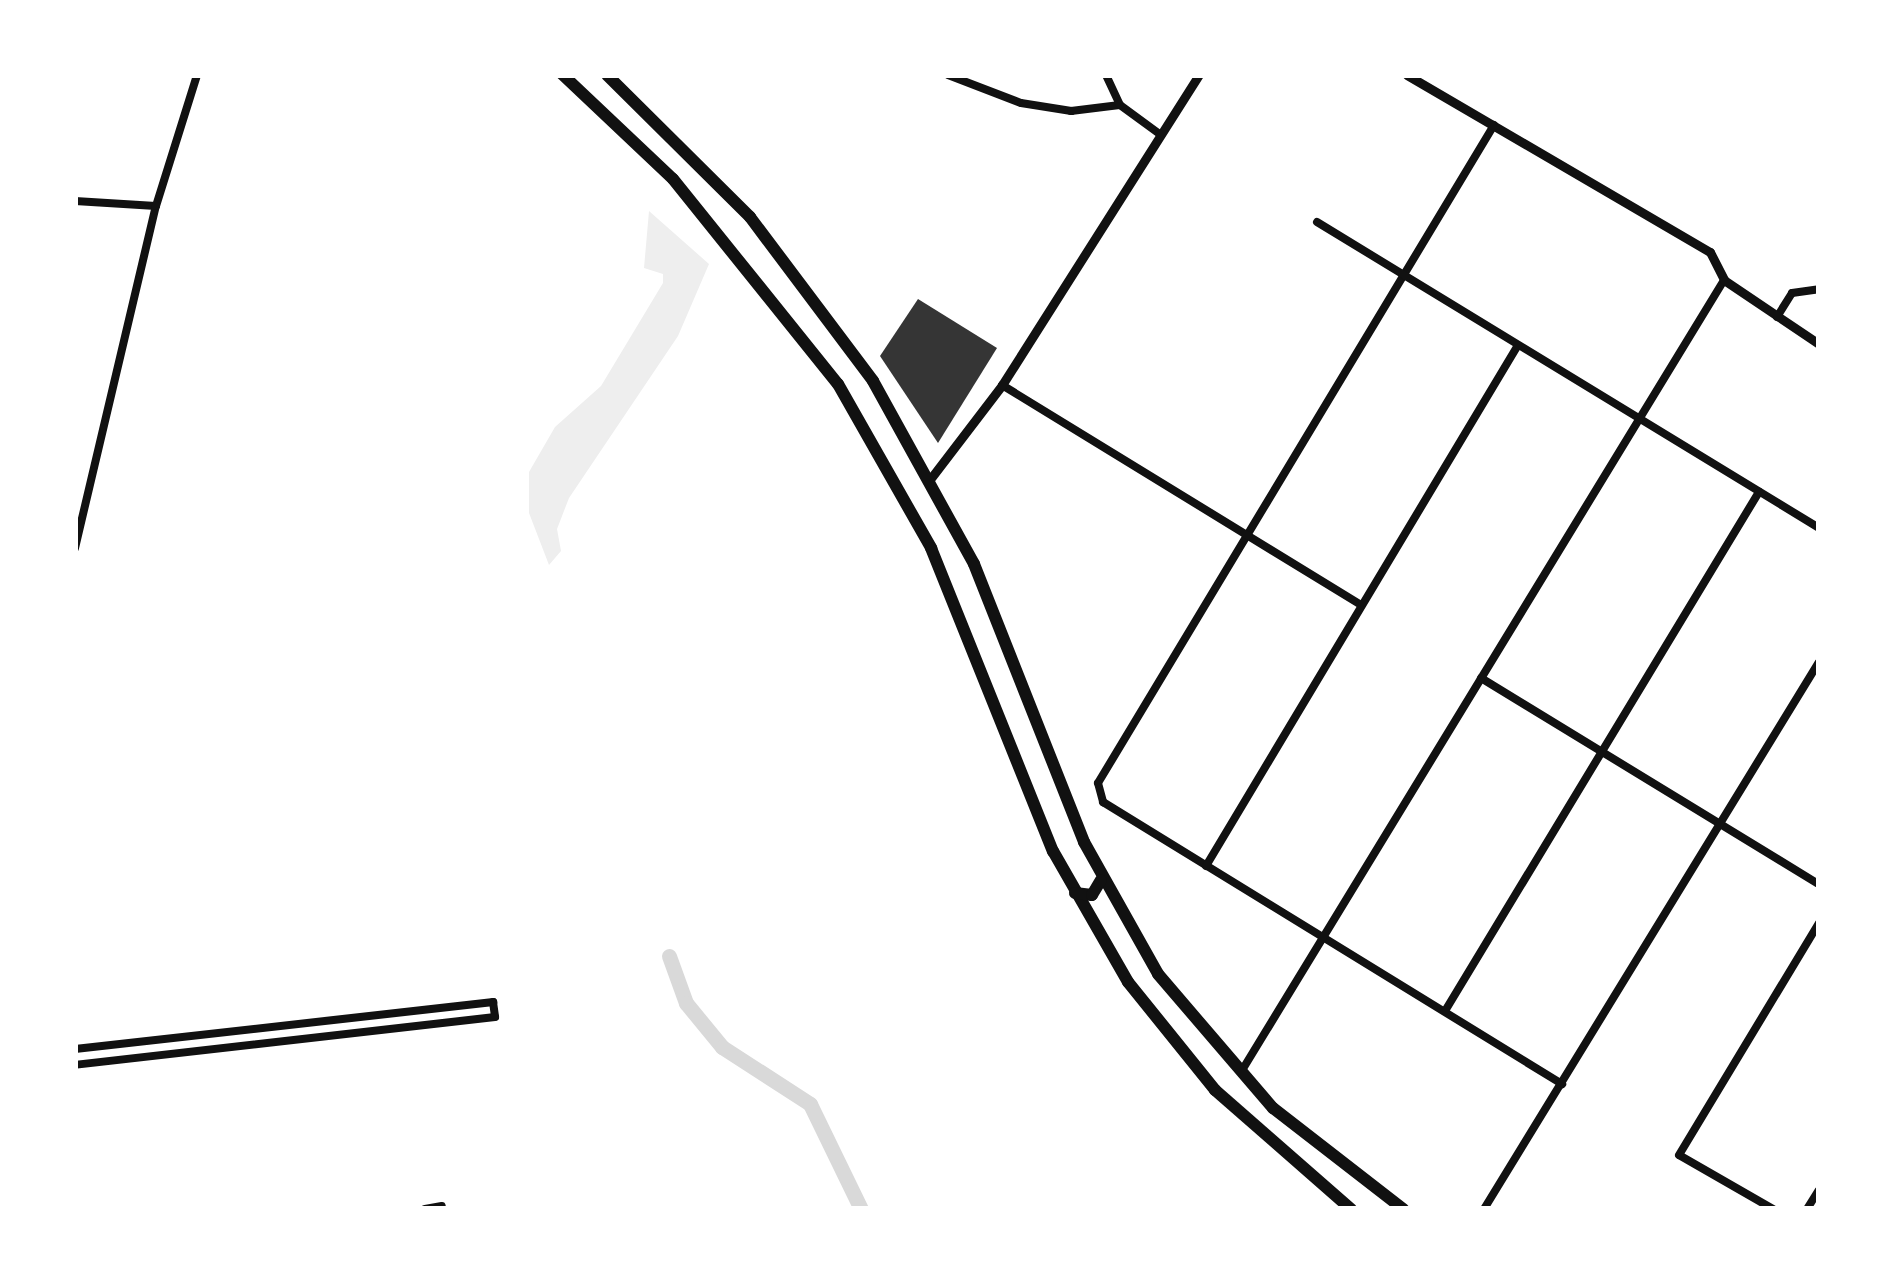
<!DOCTYPE html>
<html>
<head>
<meta charset="utf-8">
<style>
  body { margin:0 }
  #map { position:relative; width:1894px; height:1284px; overflow:hidden; background:#fff; font-family:Mulish,sans-serif }
  div>[style] { position:absolute }
  .green>* { inset:0; background:#eee }
  .canal>* { height:15px; margin:-7.5px; padding:0 7.5px; transform-origin:7.5px; border-radius:7.5px; background:#d9d9d9 }
  .building>* { inset:0; background:#353535 }
  .minor>* { height:8px; margin:-4px; padding:0 4px; transform-origin:4px; border-radius:4px; background:#111 }
  .tertiary>* { height:9px; margin:-4.5px; padding:0 4.5px; transform-origin:4.5px; border-radius:4.5px; background:#111 }
  .primary>* { height:12px; margin:-6px; padding:0 6px; transform-origin:6px; border-radius:6px; background:#111 }
  span { translate:-50% -50%; white-space:nowrap; text-align:center; line-height:1.15; -webkit-text-stroke:9px #fff; paint-order:stroke }
  .frame { position:absolute; inset:0; border:78px solid #fff; pointer-events:none }
</style>
</head>
<body>
<div id="map">
  <div class="green">
    <i style="clip-path:polygon(649px 211px,709px 264px,678px 336px,569px 498px,557px 529px,561px 551px,549px 565px,529px 513px,529px 472px,555px 427px,601px 386px,663px 283px,663px 274px,644px 268px)"></i>
  </div>
  <div class="canal">
    <i style="left:669px;top:956px;width:50px;rotate:70.1deg"></i>
    <i style="left:686px;top:1003px;width:57px;rotate:50.7deg"></i>
    <i style="left:722px;top:1047px;width:105px;rotate:32.9deg"></i>
    <i style="left:810px;top:1104px;width:117px;rotate:64.1deg"></i>
  </div>
  <div class="building">
    <i style="clip-path:polygon(918px 299px,997px 348px,938px 443px,880px 356px)"></i>
  </div>
  <div class="minor">
    <i style="left:948px;top:75px;width:78px;rotate:21deg"></i>
    <i style="left:1021px;top:103px;width:51px;rotate:9.1deg"></i>
    <i style="left:1071px;top:111px;width:49px;rotate:-7deg"></i>
    <i style="left:1120px;top:105px;width:51px;rotate:36.2deg"></i>
    <i style="left:1106px;top:75px;width:33px;rotate:65deg"></i>
    <i style="left:1494px;top:125px;width:768px;rotate:121.04deg"></i>
    <i style="left:1098px;top:783px;width:20px;rotate:75deg"></i>
    <i style="left:1103px;top:802px;width:539px;rotate:31.57deg"></i>
    <i style="left:75px;top:201px;width:81px;rotate:3.5deg"></i>
    <i style="left:1317px;top:222px;width:588px;rotate:31.36deg"></i>
    <i style="left:1777px;top:317px;width:28px;rotate:-58deg"></i>
    <i style="left:1792px;top:293px;width:27px;rotate:-8deg"></i>
    <i style="left:1002px;top:385px;width:420px;rotate:31.5deg"></i>
    <i style="left:75px;top:548px;width:351px;rotate:-76.7deg"></i>
    <i style="left:156px;top:206px;width:137px;rotate:-72.6deg"></i>
    <i style="left:1481px;top:678px;width:396px;rotate:31.4deg"></i>
    <i style="left:1206px;top:866px;width:607px;rotate:-59.08deg"></i>
    <i style="left:1445px;top:1011px;width:607px;rotate:-58.83deg"></i>
    <i style="left:75px;top:1049px;width:421px;rotate:-6.4deg"></i>
    <i style="left:493px;top:1002px;width:15px;rotate:82deg"></i>
    <i style="left:495px;top:1017px;width:423px;rotate:173.5deg"></i>
    <i style="left:1241px;top:1072px;width:928px;rotate:-58.62deg"></i>
    <i style="left:425px;top:1209px;width:17px;rotate:-10deg"></i>
    <i style="left:1484px;top:1209px;width:641px;rotate:-58.52deg"></i>
    <i style="left:1773px;top:1209px;width:108px;rotate:-150.1deg"></i>
    <i style="left:1679px;top:1155px;width:271px;rotate:-58.9deg"></i>
    <i style="left:1807px;top:1209px;width:22px;rotate:-58deg"></i>
  </div>
  <div class="tertiary">
    <i style="left:1407px;top:75px;width:351px;rotate:30.3deg"></i>
    <i style="left:1710px;top:252px;width:31px;rotate:63deg"></i>
    <i style="left:1724px;top:280px;width:115px;rotate:34deg"></i>
    <i style="left:931px;top:478px;width:117px;rotate:-52.6deg"></i>
    <i style="left:1002px;top:385px;width:367px;rotate:-57.6deg"></i>
  </div>
  <div class="primary">
    <i style="left:563px;top:75px;width:151px;rotate:43.4deg"></i>
    <i style="left:673px;top:179px;width:263px;rotate:51.2deg"></i>
    <i style="left:838px;top:384px;width:189px;rotate:60.4deg"></i>
    <i style="left:931px;top:548px;width:327px;rotate:68.1deg"></i>
    <i style="left:1053px;top:851px;width:151px;rotate:60.2deg"></i>
    <i style="left:1128px;top:982px;width:139px;rotate:51.1deg"></i>
    <i style="left:1215px;top:1090px;width:181px;rotate:41.2deg"></i>
    <i style="left:607px;top:75px;width:202px;rotate:44.8deg"></i>
    <i style="left:750px;top:217px;width:205px;rotate:53.1deg"></i>
    <i style="left:873px;top:381px;width:209px;rotate:61.1deg"></i>
    <i style="left:974px;top:564px;width:299px;rotate:68.4deg"></i>
    <i style="left:1084px;top:842px;width:151px;rotate:60.7deg"></i>
    <i style="left:1158px;top:974px;width:177px;rotate:49.4deg"></i>
    <i style="left:1273px;top:1108px;width:165px;rotate:37.8deg"></i>
    <i style="left:1075px;top:893px;width:17px;rotate:7deg"></i>
    <i style="left:1092px;top:895px;width:17px;rotate:-59deg"></i>
  </div>
  <div class="frame"></div>
</div>
</body>
</html>
